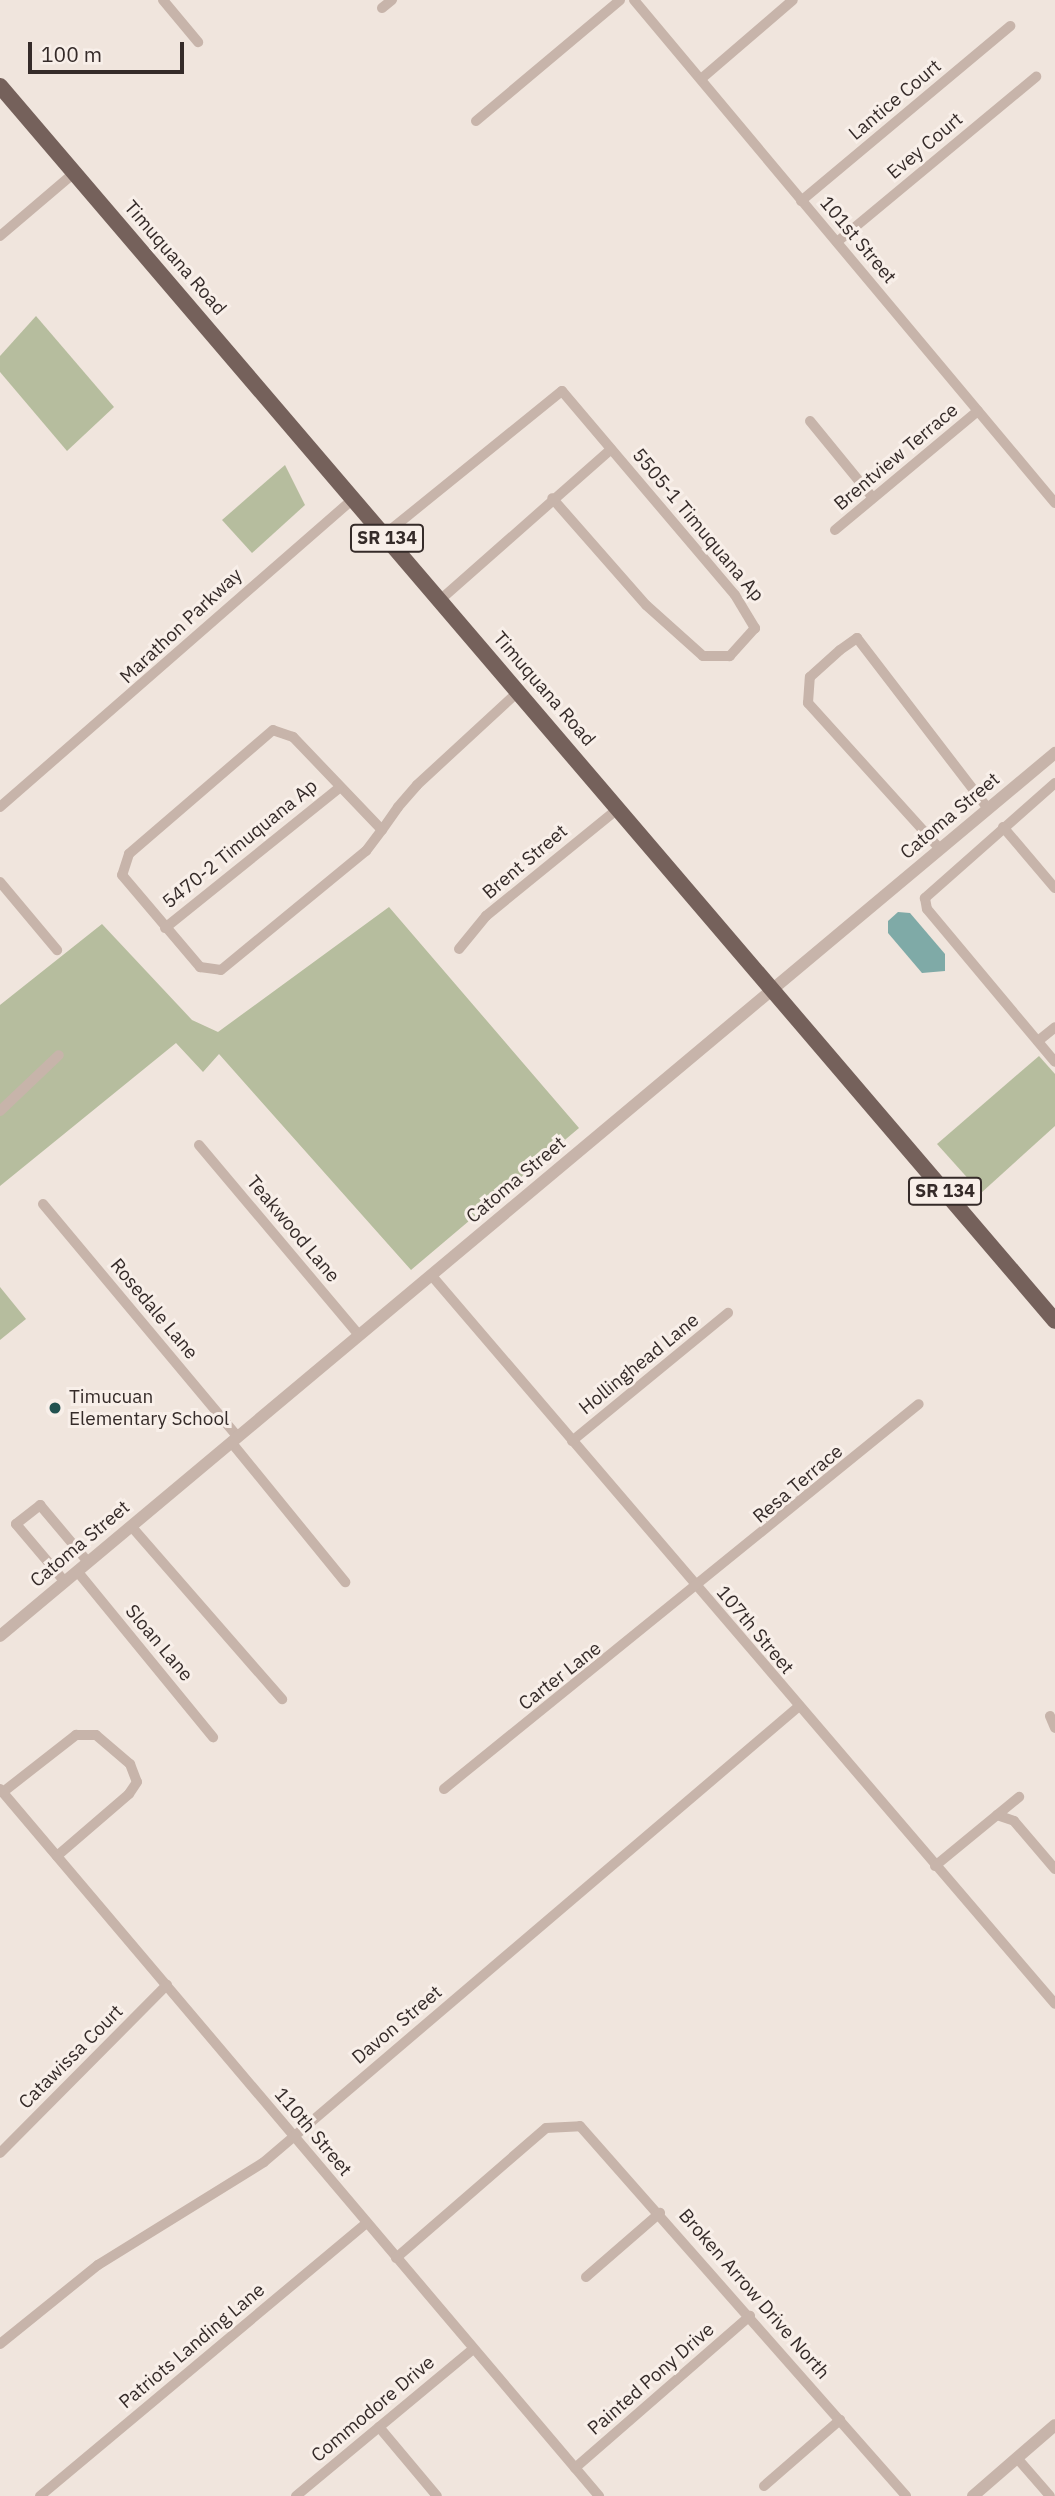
<!DOCTYPE html>
<html>
<head>
<meta charset="utf-8">
<style>
  body { margin:0 }
  #map { position:relative; width:1055px; height:2496px; overflow:hidden; background:#f0e5dd; font-family:"IBM Plex Sans",sans-serif }
  div>[style] { position:absolute }
  .green>* { inset:0; background:#b6bd9e }
  .water>* { inset:0; background:#7faaa7 }
  .minor>* { height:10px; margin:-5px; padding:0 5px; transform-origin:5px; border-radius:5px; background:#c7b4aa }
  .tertiary>* { height:12px; margin:-6px; padding:0 6px; transform-origin:6px; border-radius:6px; background:#c7b4aa }
  .primary>* { height:16px; margin:-8px; padding:0 8px; transform-origin:8px; border-radius:8px; background:#75615b }
  .dots>* { width:19px; height:19px; translate:-50% -50%; box-sizing:border-box; border:4px solid #f8efe9; border-radius:50% }
  span { translate:-50% -50%; white-space:nowrap; text-align:center; line-height:1.15; -webkit-text-stroke:6px #f8efe9; paint-order:stroke }
  .shield-label span { padding:2px 5px; background:#f8efe9; border:2px solid; border-radius:5px; -webkit-text-stroke-width:0 }
  .shield-label { font-size:18px; color:#352b29; font-weight:700 }
  .street-label { font-size:19px; color:#352b29 }
  .poi-label { font-size:19px; color:#352b29 }
  .left { translate:0 -50%; text-align:left }
  .scale { position:absolute; left:28px; top:42px; width:156px; height:32px; box-sizing:border-box; border:4px solid #352b29; border-top:0; padding-left:9px; font-size:21px; line-height:24px; white-space:nowrap; color:#352b29; -webkit-text-stroke:5px #f8efe9; paint-order:stroke }
</style>
</head>
<body>
<div id="map">
  <div class="green">
    <i style="clip-path:polygon(36px 316px,114px 407px,67px 451px,0 372px,0 356px)"></i>
    <i style="clip-path:polygon(285px 465px,305px 505px,252px 553px,222px 520px)"></i>
    <i style="clip-path:polygon(389px 907px,579px 1128px,411px 1270px,219px 1054px,203px 1072px,176px 1043px,0 1186px,0 1005px,102px 924px,192px 1020px,218px 1032px)"></i>
    <i style="clip-path:polygon(1039px 1056px,1055px 1074px,1055px 1126px,981px 1193px,937px 1144px)"></i>
    <i style="clip-path:polygon(0 1287px,26px 1319px,0 1340px)"></i>
  </div>
  <div class="water">
    <i style="clip-path:polygon(898px 912px,910px 913px,945px 954px,945px 971px,922px 973px,888px 933px,888px 921px)"></i>
  </div>
  <div class="minor">
    <i style="left:163px;top:0;width:55px;rotate:50.2deg"></i>
    <i style="left:634px;top:0;width:656px;rotate:50.07deg"></i>
    <i style="left:382px;top:8px;width:13px;rotate:-39deg"></i>
    <i style="left:701px;top:79px;width:121px;rotate:-40.7deg"></i>
    <i style="left:476px;top:121px;width:188px;rotate:-40deg"></i>
    <i style="left:801px;top:201px;width:273px;rotate:-39.9deg"></i>
    <i style="left:0;top:236px;width:97px;rotate:-40.4deg"></i>
    <i style="left:837px;top:242px;width:259px;rotate:-39.7deg"></i>
    <i style="left:810px;top:421px;width:99px;rotate:50.7deg"></i>
    <i style="left:835px;top:530px;width:186px;rotate:-39.8deg"></i>
    <i style="left:384px;top:535px;width:229px;rotate:-39deg"></i>
    <i style="left:562px;top:391px;width:267px;rotate:49.7deg"></i>
    <i style="left:735px;top:595px;width:39px;rotate:59deg"></i>
    <i style="left:755px;top:628px;width:38px;rotate:132deg"></i>
    <i style="left:730px;top:656px;width:27px;rotate:180deg"></i>
    <i style="left:703px;top:656px;width:76px;rotate:-138.2deg"></i>
    <i style="left:646px;top:605px;width:142px;rotate:-131.3deg"></i>
    <i style="left:440px;top:600px;width:228px;rotate:-41.4deg"></i>
    <i style="left:1055px;top:783px;width:174px;rotate:138.5deg"></i>
    <i style="left:925px;top:898px;width:11px;rotate:80deg"></i>
    <i style="left:927px;top:909px;width:199px;rotate:50.1deg"></i>
    <i style="left:0;top:807px;width:470px;rotate:-41.1deg"></i>
    <i style="left:1003px;top:827px;width:80px;rotate:49.6deg"></i>
    <i style="left:382px;top:830px;width:129px;rotate:-133.7deg"></i>
    <i style="left:293px;top:737px;width:21px;rotate:-161deg"></i>
    <i style="left:273px;top:730px;width:190px;rotate:139.3deg"></i>
    <i style="left:129px;top:854px;width:22px;rotate:108deg"></i>
    <i style="left:122px;top:875px;width:121px;rotate:49.7deg"></i>
    <i style="left:200px;top:967px;width:21px;rotate:8deg"></i>
    <i style="left:221px;top:970px;width:188px;rotate:-39.4deg"></i>
    <i style="left:366px;top:851px;width:26px;rotate:-53deg"></i>
    <i style="left:382px;top:830px;width:28px;rotate:-55deg"></i>
    <i style="left:398px;top:807px;width:29px;rotate:-49deg"></i>
    <i style="left:417px;top:785px;width:139px;rotate:-42.7deg"></i>
    <i style="left:940px;top:849px;width:197px;rotate:-132.1deg"></i>
    <i style="left:808px;top:703px;width:26px;rotate:-86deg"></i>
    <i style="left:810px;top:677px;width:40px;rotate:-42deg"></i>
    <i style="left:840px;top:650px;width:21px;rotate:-35deg"></i>
    <i style="left:857px;top:638px;width:215px;rotate:52.5deg"></i>
    <i style="left:0;top:882px;width:89px;rotate:50deg"></i>
    <i style="left:165px;top:928px;width:223px;rotate:-38.8deg"></i>
    <i style="left:459px;top:949px;width:43px;rotate:-50.7deg"></i>
    <i style="left:486px;top:916px;width:171px;rotate:-39.1deg"></i>
    <i style="left:1038px;top:1041px;width:22px;rotate:-39deg"></i>
    <i style="left:0;top:1111px;width:81px;rotate:-43.5deg"></i>
    <i style="left:199px;top:1145px;width:248px;rotate:49.9deg"></i>
    <i style="left:43px;top:1204px;width:304px;rotate:50.1deg"></i>
    <i style="left:432px;top:1276px;width:958px;rotate:49.44deg"></i>
    <i style="left:572px;top:1441px;width:202px;rotate:-39.4deg"></i>
    <i style="left:231px;top:1442px;width:181px;rotate:50.8deg"></i>
    <i style="left:131px;top:1526px;width:230px;rotate:48.9deg"></i>
    <i style="left:77px;top:1571px;width:215px;rotate:50.7deg"></i>
    <i style="left:65px;top:1582px;width:76px;rotate:-130.2deg"></i>
    <i style="left:16px;top:1524px;width:31px;rotate:-38deg"></i>
    <i style="left:40px;top:1505px;width:75px;rotate:49.9deg"></i>
    <i style="left:1050px;top:1716px;width:13px;rotate:67deg"></i>
    <i style="left:0;top:1789px;width:927px;rotate:49.73deg"></i>
    <i style="left:444px;top:1789px;width:611px;rotate:-39.03deg"></i>
    <i style="left:3px;top:1792px;width:93px;rotate:-38deg"></i>
    <i style="left:76px;top:1735px;width:20px"></i>
    <i style="left:96px;top:1735px;width:45px;rotate:40.5deg"></i>
    <i style="left:130px;top:1764px;width:19px;rotate:69deg"></i>
    <i style="left:137px;top:1782px;width:14px;rotate:124deg"></i>
    <i style="left:129px;top:1794px;width:95px;rotate:139.3deg"></i>
    <i style="left:997px;top:1815px;width:18px;rotate:19deg"></i>
    <i style="left:1014px;top:1821px;width:63px;rotate:49.5deg"></i>
    <i style="left:935px;top:1866px;width:109px;rotate:-39.4deg"></i>
    <i style="left:0;top:2153px;width:237px;rotate:-45.2deg"></i>
    <i style="left:396px;top:2258px;width:198px;rotate:-40.9deg"></i>
    <i style="left:546px;top:2128px;width:34px;rotate:-3deg"></i>
    <i style="left:580px;top:2126px;width:493px;rotate:48.6deg"></i>
    <i style="left:586px;top:2277px;width:98px;rotate:-40.9deg"></i>
    <i style="left:0;top:2344px;width:126px;rotate:-38.9deg"></i>
    <i style="left:98px;top:2265px;width:195px;rotate:-31.8deg"></i>
    <i style="left:264px;top:2162px;width:702px;rotate:-40.43deg"></i>
    <i style="left:379px;top:2427px;width:90px;rotate:50deg"></i>
    <i style="left:1017px;top:2458px;width:50px;rotate:49deg"></i>
    <i style="left:575px;top:2468px;width:232px;rotate:-41deg"></i>
    <i style="left:764px;top:2486px;width:101px;rotate:-41deg"></i>
    <i style="left:40px;top:2496px;width:426px;rotate:-39.9deg"></i>
    <i style="left:296px;top:2496px;width:230px;rotate:-39.7deg"></i>
  </div>
  <div class="tertiary">
    <i style="left:0;top:1636px;width:1376px;rotate:-39.93deg"></i>
    <i style="left:973px;top:2496px;width:108px;rotate:-40.9deg"></i>
  </div>
  <div class="primary">
    <i style="left:0;top:86px;width:1624px;rotate:49.49deg"></i>
  </div>
  <div class="dots">
    <i style="left:55px;top:1408px;background:#225250"></i>
  </div>
  <div class="shield-label">
    <span style="left:387px;top:538px">SR 134</span>
    <span style="left:945px;top:1191px">SR 134</span>
  </div>
  <div class="street-label">
    <span style="left:895px;top:100px;rotate:-40deg">Lantice Court</span>
    <span style="left:925px;top:146px;rotate:-40deg">Evey Court</span>
    <span style="left:858px;top:240px;rotate:50deg">101st Street</span>
    <span style="left:175px;top:258px;rotate:49deg">Timuquana Road</span>
    <span style="left:896px;top:457px;rotate:-40deg">Brentview Terrace</span>
    <span style="left:698px;top:525px;rotate:50deg">5505-1 Timuquana Ap</span>
    <span style="left:181px;top:626px;rotate:-43deg">Marathon Parkway</span>
    <span style="left:544px;top:689px;rotate:49deg">Timuquana Road</span>
    <span style="left:950px;top:816px;rotate:-40deg">Catoma Street</span>
    <span style="left:240px;top:844px;rotate:-39deg">5470-2 Timuquana Ap</span>
    <span style="left:525px;top:862px;rotate:-40deg">Brent Street</span>
    <span style="left:516px;top:1180px;rotate:-40deg">Catoma Street</span>
    <span style="left:293px;top:1229px;rotate:50deg">Teakwood Lane</span>
    <span style="left:154px;top:1309px;rotate:50deg">Rosedale Lane</span>
    <span style="left:639px;top:1364px;rotate:-39deg">Hollinghead Lane</span>
    <span style="left:798px;top:1484px;rotate:-40deg">Resa Terrace</span>
    <span style="left:80px;top:1544px;rotate:-40deg">Catoma Street</span>
    <span style="left:755px;top:1630px;rotate:50deg">107th Street</span>
    <span style="left:159px;top:1643px;rotate:50deg">Sloan Lane</span>
    <span style="left:560px;top:1676px;rotate:-38deg">Carter Lane</span>
    <span style="left:397px;top:2025px;rotate:-40deg">Davon Street</span>
    <span style="left:71px;top:2057px;rotate:-45deg">Catawissa Court</span>
    <span style="left:313px;top:2132px;rotate:50deg">110th Street</span>
    <span style="left:754px;top:2294px;rotate:49deg">Broken Arrow Drive North</span>
    <span style="left:192px;top:2346px;rotate:-40deg">Patriots Landing Lane</span>
    <span style="left:651px;top:2379px;rotate:-41deg">Painted Pony Drive</span>
    <span style="left:373px;top:2409px;rotate:-40deg">Commodore Drive</span>
  </div>
  <div class="poi-label">
    <span class="left" style="left:69px;top:1408px">Timucuan<br>Elementary School</span>
  </div>
  <div class="scale">100 m</div>
</div>
</body>
</html>
